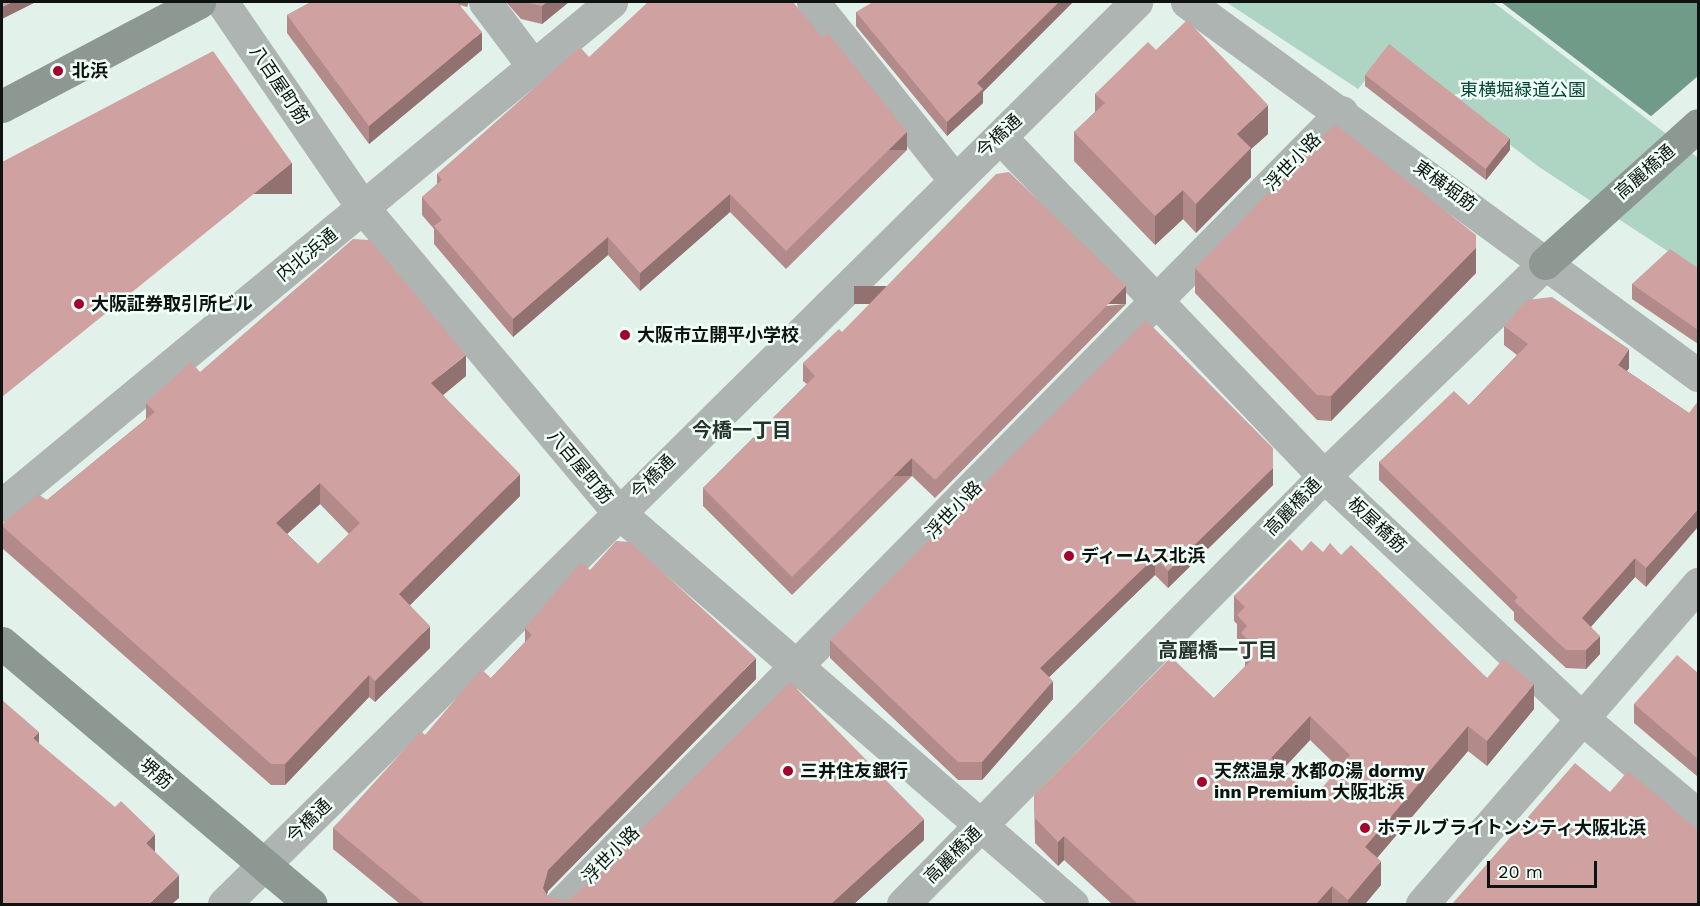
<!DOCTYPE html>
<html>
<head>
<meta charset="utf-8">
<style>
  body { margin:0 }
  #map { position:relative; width:1700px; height:906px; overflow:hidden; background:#e2f1ea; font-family:"Work Sans","Noto Sans JP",sans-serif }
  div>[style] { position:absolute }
  .green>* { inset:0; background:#aed5c4 }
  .water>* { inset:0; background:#6f9b88 }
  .pier>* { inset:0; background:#e2f1ea }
  .street>* { height:33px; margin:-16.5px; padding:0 16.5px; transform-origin:16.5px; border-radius:16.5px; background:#adb4b1 }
  .secondary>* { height:33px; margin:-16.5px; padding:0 16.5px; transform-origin:16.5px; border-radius:16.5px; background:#8e9893 }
  .wall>* { inset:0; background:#b38a8a }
  .shaded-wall>* { inset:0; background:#927171; transform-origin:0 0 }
  .building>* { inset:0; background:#d0a1a1; transform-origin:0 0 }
  .dots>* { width:16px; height:16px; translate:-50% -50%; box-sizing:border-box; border:3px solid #f0fff8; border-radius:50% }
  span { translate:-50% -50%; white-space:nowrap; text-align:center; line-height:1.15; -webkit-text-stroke:5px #f0fff8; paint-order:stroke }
  .poi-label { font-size:18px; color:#0e1311; font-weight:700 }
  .left { translate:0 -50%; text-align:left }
  .street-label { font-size:18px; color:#0e1311 }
  .park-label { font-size:18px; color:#064633 }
  .neighbourhood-label { font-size:20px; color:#27322d; font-weight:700 }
  .frame { position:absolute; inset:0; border:3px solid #0e1311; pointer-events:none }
  .scale { position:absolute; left:1487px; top:861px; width:110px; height:27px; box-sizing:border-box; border:3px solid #0e1311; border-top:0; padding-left:8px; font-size:18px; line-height:21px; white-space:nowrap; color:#0e1311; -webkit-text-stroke:4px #f0fff8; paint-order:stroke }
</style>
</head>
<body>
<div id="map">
  <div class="green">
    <i style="clip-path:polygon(1226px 2px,1493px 2px,1698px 158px,1698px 271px,1539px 167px,1389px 52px,1358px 89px)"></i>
  </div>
  <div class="water">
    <i style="clip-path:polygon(1501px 2px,1698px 2px,1698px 152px)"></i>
  </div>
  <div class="pier">
    <i style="clip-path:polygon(1698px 76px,1698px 155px,1649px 118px)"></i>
  </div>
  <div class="street">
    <i style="left:222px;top:2px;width:251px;rotate:55.6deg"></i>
    <i style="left:364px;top:209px;width:395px;rotate:50deg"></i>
    <i style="left:618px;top:512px;width:600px;rotate:40.81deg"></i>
    <i style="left:485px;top:2px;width:80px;rotate:53.1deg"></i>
    <i style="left:813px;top:2px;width:225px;rotate:51.5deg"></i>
    <i style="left:1187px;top:2px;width:633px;rotate:36.13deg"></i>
    <i style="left:1000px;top:137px;width:469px;rotate:46.3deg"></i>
    <i style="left:1324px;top:476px;width:355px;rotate:43.2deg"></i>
    <i style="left:1583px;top:719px;width:150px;rotate:39.9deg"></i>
    <i style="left:2px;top:505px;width:790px;rotate:-39.55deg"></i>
    <i style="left:224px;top:904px;width:1283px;rotate:-44.68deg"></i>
    <i style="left:561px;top:904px;width:1112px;rotate:-45.4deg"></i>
    <i style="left:903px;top:904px;width:600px;rotate:-45.47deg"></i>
    <i style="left:1324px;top:476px;width:307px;rotate:-43.9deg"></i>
    <i style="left:1422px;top:904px;width:423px;rotate:-49.2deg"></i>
  </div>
  <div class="secondary">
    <i style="left:2px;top:106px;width:223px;rotate:-27.8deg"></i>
    <i style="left:1545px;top:263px;width:206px;rotate:-42deg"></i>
    <i style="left:2px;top:643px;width:404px;rotate:40.2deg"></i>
  </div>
  <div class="wall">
    <i style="clip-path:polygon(311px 2px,469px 2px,467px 7px,460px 5px,482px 50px,369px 144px,287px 33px,287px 15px)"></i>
    <i style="clip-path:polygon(506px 2px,569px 2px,542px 24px,521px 19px)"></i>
    <i style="clip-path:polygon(1072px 2px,1072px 3px,983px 92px,983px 103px,947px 136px,856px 26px,856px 12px)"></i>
    <i style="clip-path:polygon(1156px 50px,1268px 134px,1251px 149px,1251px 177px,1196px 233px,1183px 219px,1155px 245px,1074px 161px,1074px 132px,1095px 112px,1095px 94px)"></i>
    <i style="clip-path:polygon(589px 57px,907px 150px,786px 269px,730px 212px,640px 291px,608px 255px,513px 337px,434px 244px,434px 229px,422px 215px,422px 197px,437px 184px,437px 174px)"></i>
    <i style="clip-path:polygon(1365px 75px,1510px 150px,1486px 180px,1365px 86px)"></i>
    <i style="clip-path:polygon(1476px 261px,1476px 273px,1331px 421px,1317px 420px,1195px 293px,1195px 268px)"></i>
    <i style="clip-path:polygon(1698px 268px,1698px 344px,1632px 299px,1632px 284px)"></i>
    <i style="clip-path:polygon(1126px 304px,935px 498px,912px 476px,792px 595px,703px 506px,703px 488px,807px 384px,803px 381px,803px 363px,842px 332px)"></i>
    <i style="clip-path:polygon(1504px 326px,1629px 368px,1627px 371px,1689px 413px,1646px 587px,1635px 577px,1591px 626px,1600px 654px,1586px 669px,1566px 668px,1514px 620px,1514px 612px,1379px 480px,1379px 462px,1469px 405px,1517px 355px,1504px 345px)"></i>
    <i style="clip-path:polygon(evenodd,200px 372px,466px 376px,443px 395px,520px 496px,410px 605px,430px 648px,375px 702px,369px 697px,285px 785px,271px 785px,2px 548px,2px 524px,47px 500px,146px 419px,146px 403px,200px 372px,320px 504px,349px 534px,318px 564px,287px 534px,320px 504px)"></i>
    <i style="clip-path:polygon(1273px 448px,1273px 485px,1168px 588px,1155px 575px,1049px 677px,1053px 699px,982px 780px,958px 780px,830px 658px,830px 640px)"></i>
    <i style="clip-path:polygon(evenodd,1302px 551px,1323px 552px,1341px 555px,1487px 678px,1534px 709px,1487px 766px,1468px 751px,1377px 858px,1381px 885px,1365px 904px,1112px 904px,1064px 860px,1058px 866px,1035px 843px,1034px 795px,1214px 698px,1245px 667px,1245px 661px,1241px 657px,1241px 644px,1237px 640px,1237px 624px,1234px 621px,1234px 596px,1302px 551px,1310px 740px,1339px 768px,1314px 798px,1283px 769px,1310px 740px)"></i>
    <i style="clip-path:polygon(590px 570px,756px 679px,548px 891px,547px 894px,548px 897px,565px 901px,924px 840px,854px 904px,400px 904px,333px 849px,333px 828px,425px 735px,491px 678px,525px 642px,525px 628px)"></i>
    <i style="clip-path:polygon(1698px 673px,1698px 777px,1634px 723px,1634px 704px)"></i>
  </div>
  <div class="shaded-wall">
    <i style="clip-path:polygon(12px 2px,36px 2px,2px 19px,2px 7px)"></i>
    <i style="clip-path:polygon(547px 2px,569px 2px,542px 24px,542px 6px)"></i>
    <i style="clip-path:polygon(1059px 2px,1072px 2px,1072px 3px,983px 92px,983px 103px,947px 136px,947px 122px,977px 83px)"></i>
    <i style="clip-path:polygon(482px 32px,482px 50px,369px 144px,369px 126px)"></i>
    <i style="clip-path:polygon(1268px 105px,1268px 134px,1251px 149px,1251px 177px,1196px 233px,1196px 204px,1237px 134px)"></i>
    <i style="left:907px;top:132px;width:18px;height:170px;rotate:90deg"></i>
    <i style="clip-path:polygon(1510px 138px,1510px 150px,1486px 180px,1486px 169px)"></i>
    <i style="left:292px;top:163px;width:31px;height:373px;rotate:90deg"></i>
    <i style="clip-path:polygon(1183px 190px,1183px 219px,1155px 245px,1155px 216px)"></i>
    <i style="clip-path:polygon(730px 194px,730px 212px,640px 291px,640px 273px)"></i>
    <i style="clip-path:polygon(1476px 235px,1476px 273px,1331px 421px,1331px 396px)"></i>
    <i style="clip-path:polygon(608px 237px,608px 255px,513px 337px,513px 319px)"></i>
    <i style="left:1126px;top:286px;width:18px;height:272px;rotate:90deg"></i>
    <i style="clip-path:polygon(1629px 349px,1629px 368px,1618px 383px,1618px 365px)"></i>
    <i style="clip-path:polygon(466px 355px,466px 376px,431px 405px,431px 383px)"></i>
    <i style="left:912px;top:458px;width:18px;height:169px;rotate:90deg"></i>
    <i style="clip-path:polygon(1273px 468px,1273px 485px,1168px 588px,1168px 571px)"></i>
    <i style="clip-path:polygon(520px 474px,520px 496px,399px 616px,399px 594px)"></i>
    <i style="clip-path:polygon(320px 483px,320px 504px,276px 544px,276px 523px)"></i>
    <i style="clip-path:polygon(1698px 509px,1698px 527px,1646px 587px,1646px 568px)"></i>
    <i style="clip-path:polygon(1155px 557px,1155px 575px,1040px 686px,1040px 668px)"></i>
    <i style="clip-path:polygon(1635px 558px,1635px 577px,1582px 637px,1582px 618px)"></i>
    <i style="clip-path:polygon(430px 626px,430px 648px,375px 702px,375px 681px)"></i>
    <i style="clip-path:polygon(1600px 636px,1600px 654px,1586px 669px,1586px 650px)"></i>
    <i style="clip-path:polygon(756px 658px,756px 679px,548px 891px,544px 904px,543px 888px,548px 870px)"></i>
    <i style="clip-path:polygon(369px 675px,369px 697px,285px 785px,285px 764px)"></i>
    <i style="clip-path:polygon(1053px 681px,1053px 699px,982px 780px,982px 762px)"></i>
    <i style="clip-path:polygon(1534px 684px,1534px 709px,1487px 766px,1487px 741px)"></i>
    <i style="clip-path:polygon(1310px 716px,1310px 740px,1271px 782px,1271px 758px)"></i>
    <i style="clip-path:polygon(1468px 726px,1468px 751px,1365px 872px,1365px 847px)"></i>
    <i style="clip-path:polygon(39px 732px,39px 755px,33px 738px)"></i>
    <i style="clip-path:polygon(924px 819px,924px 840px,854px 904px,831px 904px)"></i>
    <i style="clip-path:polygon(155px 834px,155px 857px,146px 843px)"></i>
    <i style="clip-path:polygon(1064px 836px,1064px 860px,1058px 866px,1058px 842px)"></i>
    <i style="clip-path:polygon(1381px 861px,1381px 885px,1365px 904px,1348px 904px,1348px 900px)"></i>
    <i style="clip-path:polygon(179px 875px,179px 898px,172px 904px,149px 904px)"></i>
    <i style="clip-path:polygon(1332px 886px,1332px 904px,1316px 904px)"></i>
  </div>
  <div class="building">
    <i style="clip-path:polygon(2px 2px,12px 2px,2px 7px)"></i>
    <i style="clip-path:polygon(311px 2px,457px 2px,482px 32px,369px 126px,287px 15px)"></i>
    <i style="clip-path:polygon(524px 2px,547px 2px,542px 6px)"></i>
    <i style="clip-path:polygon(648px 2px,793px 2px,823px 38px,828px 33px,907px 132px,786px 251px,730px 194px,640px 273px,608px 237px,513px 319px,434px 226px,442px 220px,422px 197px,442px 180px,437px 174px,580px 47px,589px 57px)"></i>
    <i style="clip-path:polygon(873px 2px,1059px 2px,977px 83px,983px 89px,947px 122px,856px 12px)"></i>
    <i style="clip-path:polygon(1187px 20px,1268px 105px,1237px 134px,1251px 148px,1196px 204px,1183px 190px,1155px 216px,1074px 132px,1105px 103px,1095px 94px,1148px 42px,1156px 50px)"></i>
    <i style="left:1389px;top:44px;width:153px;height:39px;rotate:38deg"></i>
    <i style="clip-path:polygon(213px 51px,292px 163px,2px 397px,2px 162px)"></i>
    <i style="clip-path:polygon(1335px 124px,1476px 235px,1476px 248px,1331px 396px,1317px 395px,1195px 268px)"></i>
    <i style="clip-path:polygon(1009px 172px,1126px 286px,935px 480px,912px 458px,792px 577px,703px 488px,815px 376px,803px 363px,839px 329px,842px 332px,996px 174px)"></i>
    <i style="clip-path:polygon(evenodd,353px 239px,370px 240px,466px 355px,431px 383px,520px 474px,399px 594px,430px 626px,375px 681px,369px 675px,285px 764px,271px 764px,2px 526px,2px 524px,38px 494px,47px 500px,155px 412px,146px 403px,191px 362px,200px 372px,353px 239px,320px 483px,360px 523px,318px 564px,276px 523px,320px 483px)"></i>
    <i style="clip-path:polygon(1670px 249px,1698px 268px,1698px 330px,1632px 284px)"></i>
    <i style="clip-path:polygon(1552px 297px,1629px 349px,1618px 365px,1689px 413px,1698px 401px,1698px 509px,1646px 568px,1635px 558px,1582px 618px,1600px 636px,1586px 650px,1566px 650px,1514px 601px,1518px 597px,1379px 462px,1454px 391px,1469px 405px,1528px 344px,1504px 326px,1527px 300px)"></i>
    <i style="clip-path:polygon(1146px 320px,1273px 448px,1273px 468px,1168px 571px,1155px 557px,1040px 668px,1053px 681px,982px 762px,958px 762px,830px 640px)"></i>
    <i style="clip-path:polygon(evenodd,1290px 539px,1302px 551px,1311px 541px,1323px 552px,1330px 543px,1341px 555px,1351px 545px,1487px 678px,1503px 659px,1534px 684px,1487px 741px,1468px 726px,1365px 847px,1381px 861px,1348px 900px,1332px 886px,1316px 904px,1138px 904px,1064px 836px,1058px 842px,1035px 818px,1034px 795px,1171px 657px,1214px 698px,1252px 659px,1245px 651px,1252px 644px,1241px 633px,1247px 626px,1237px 615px,1245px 607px,1234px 596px,1290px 539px,1310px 716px,1350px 755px,1314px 798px,1271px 758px,1310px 716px)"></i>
    <i style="clip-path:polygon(616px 541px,630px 542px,756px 658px,548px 870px,543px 888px,548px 897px,565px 901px,574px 896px,790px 682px,924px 819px,831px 904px,425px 904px,333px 828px,421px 731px,425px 735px,481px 669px,491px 678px,532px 635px,525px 628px,581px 562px,590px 570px)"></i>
    <i style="clip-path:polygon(1677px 655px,1698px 673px,1698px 759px,1634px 704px)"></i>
    <i style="clip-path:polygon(2px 700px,39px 732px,33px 738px,115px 807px,121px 801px,155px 834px,146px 843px,179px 875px,149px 904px,2px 904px)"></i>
    <i style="clip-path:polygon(1575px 763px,1610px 792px,1628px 771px,1698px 830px,1698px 904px,1452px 904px)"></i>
  </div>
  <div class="dots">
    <i style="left:58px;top:71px;background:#a2022d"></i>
    <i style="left:79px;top:304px;background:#a2022d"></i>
    <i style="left:625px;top:335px;background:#a2022d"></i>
    <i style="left:1069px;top:556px;background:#a2022d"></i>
    <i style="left:788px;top:771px;background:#a2022d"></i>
    <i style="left:1202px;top:782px;background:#a2022d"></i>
    <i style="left:1365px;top:828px;background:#a2022d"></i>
  </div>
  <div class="poi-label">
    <span class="left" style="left:72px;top:71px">北浜</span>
    <span class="left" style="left:91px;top:304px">大阪証券取引所ビル</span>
    <span class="left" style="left:637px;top:335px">大阪市立開平小学校</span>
    <span class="left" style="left:1081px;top:556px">ディームス北浜</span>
    <span class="left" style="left:800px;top:771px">三井住友銀行</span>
    <span class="left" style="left:1214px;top:782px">天然温泉 水都の湯 dormy<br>inn Premium 大阪北浜</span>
    <span class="left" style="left:1377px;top:828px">ホテルブライトンシティ大阪北浜</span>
  </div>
  <div class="street-label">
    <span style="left:279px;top:85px;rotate:56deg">八百屋町筋</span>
    <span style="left:999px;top:136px;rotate:-43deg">今橋通</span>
    <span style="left:1293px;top:162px;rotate:-46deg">浮世小路</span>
    <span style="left:1645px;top:172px;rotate:-41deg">高麗橋通</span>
    <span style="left:1445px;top:186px;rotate:36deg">東横堀筋</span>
    <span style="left:307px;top:255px;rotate:-39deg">内北浜通</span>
    <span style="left:580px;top:467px;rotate:50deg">八百屋町筋</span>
    <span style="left:653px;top:477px;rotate:-45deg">今橋通</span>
    <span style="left:1293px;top:507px;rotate:-46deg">高麗橋通</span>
    <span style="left:954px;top:510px;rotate:-46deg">浮世小路</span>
    <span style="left:1377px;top:525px;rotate:43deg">板屋橋筋</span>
    <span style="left:156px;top:774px;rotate:40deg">堺筋</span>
    <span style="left:309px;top:821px;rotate:-44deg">今橋通</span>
    <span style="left:611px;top:855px;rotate:-45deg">浮世小路</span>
    <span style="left:953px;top:855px;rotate:-45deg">高麗橋通</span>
  </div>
  <div class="park-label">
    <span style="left:1523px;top:90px">東横堀緑道公園</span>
  </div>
  <div class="neighbourhood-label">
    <span style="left:742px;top:430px">今橋一丁目</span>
    <span style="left:1218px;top:650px">高麗橋一丁目</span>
  </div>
  <div class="frame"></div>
  <div class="scale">20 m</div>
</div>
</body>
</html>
